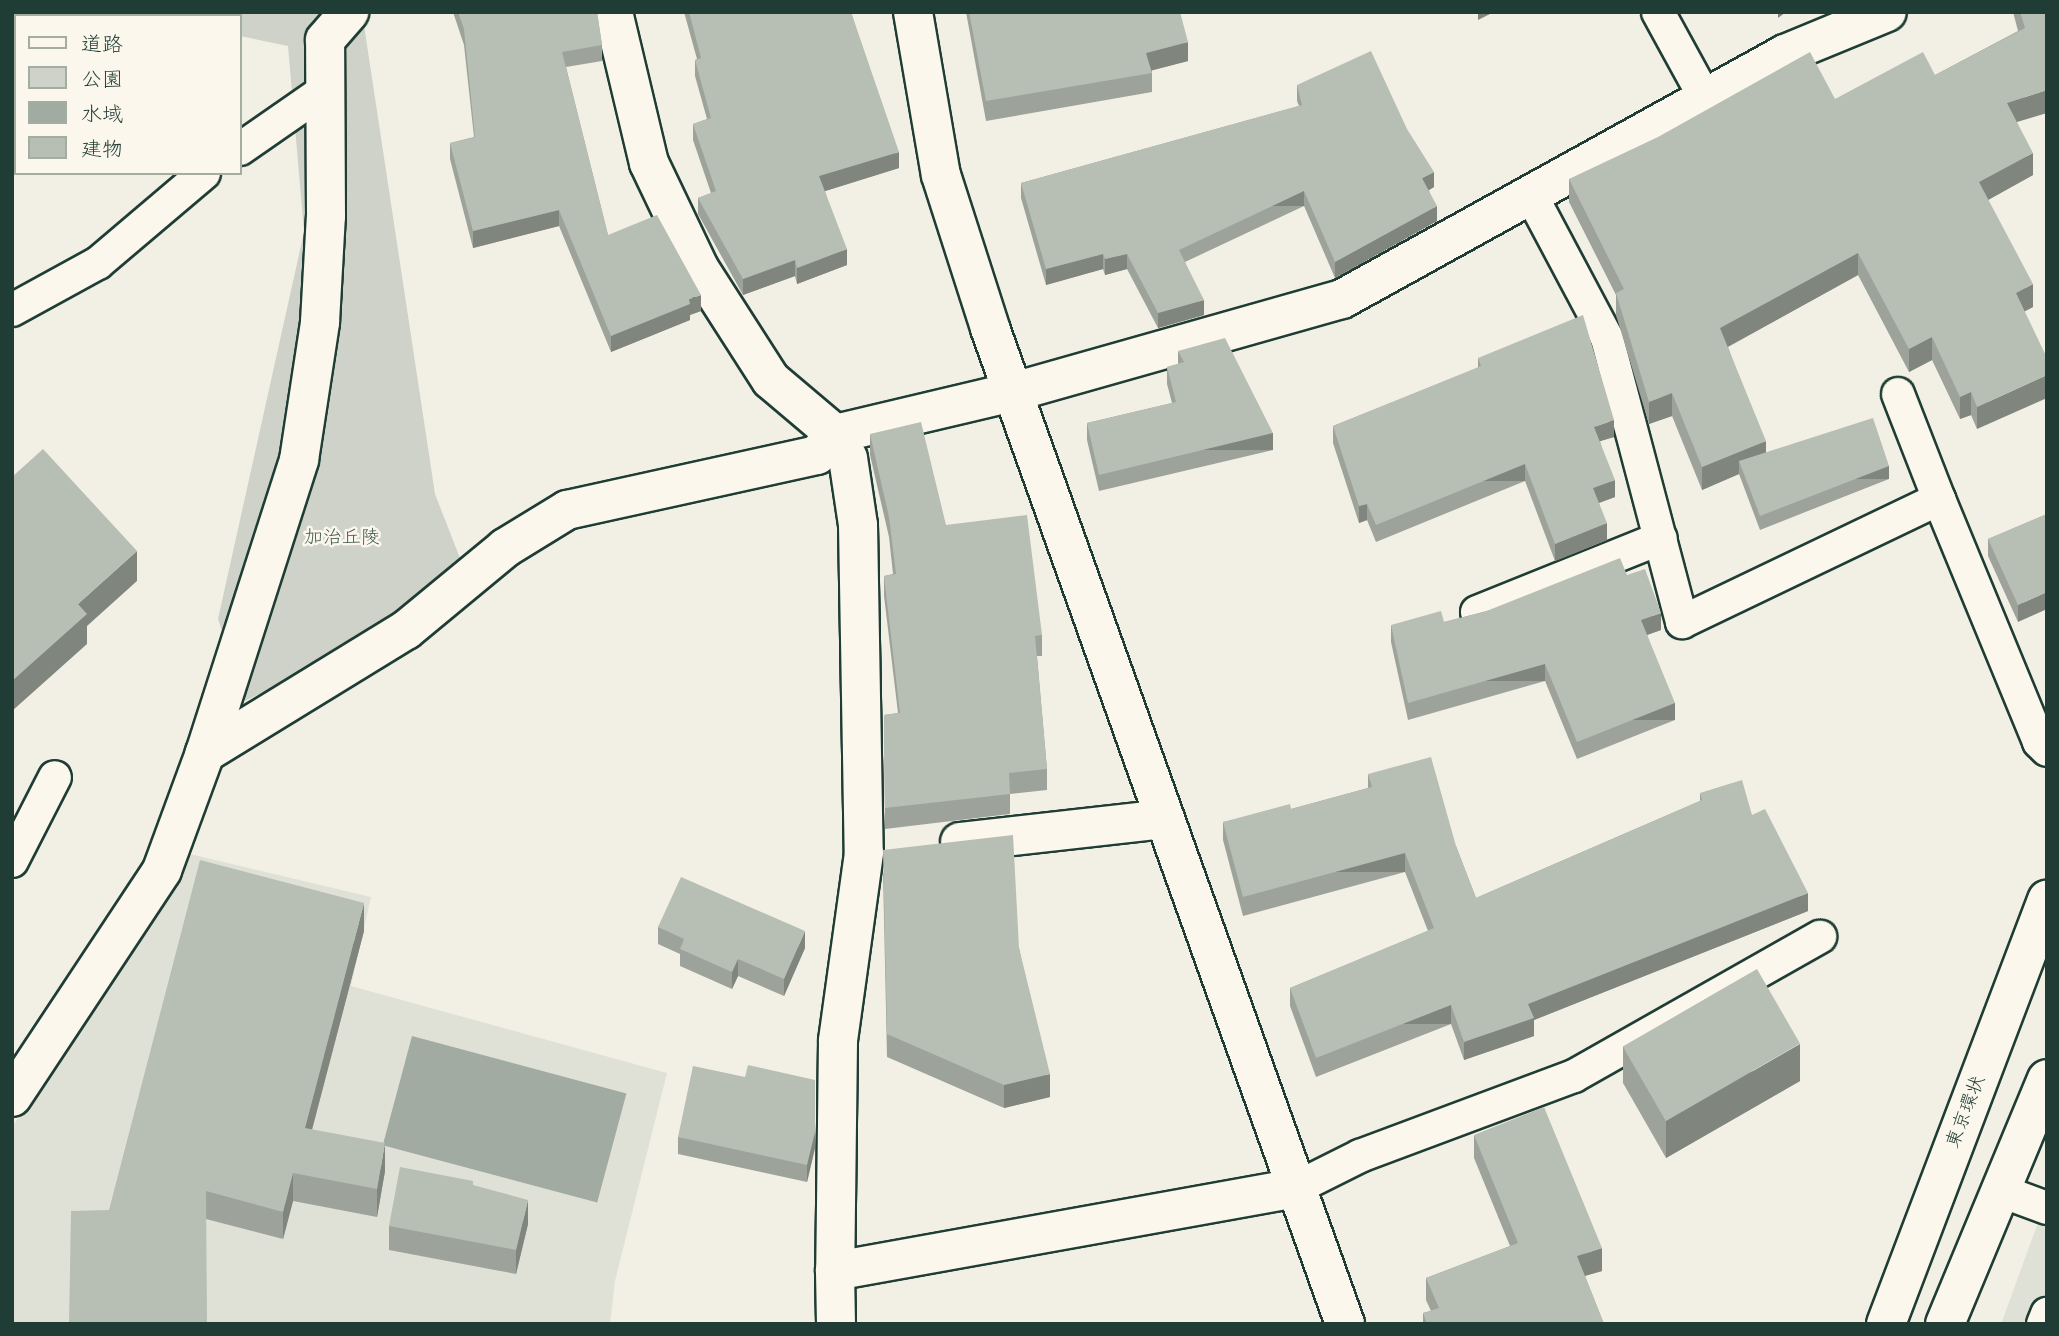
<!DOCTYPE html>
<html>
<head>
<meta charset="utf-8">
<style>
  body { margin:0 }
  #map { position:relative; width:2059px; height:1336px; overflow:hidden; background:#f2f0e5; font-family:Pangolin,"Klee One",sans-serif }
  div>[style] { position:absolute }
  .built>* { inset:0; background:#e0e1d6 }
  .green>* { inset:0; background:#cfd2c8 }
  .water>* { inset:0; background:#a2aba1; transform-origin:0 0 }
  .roads { filter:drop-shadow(2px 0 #1f3d34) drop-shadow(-2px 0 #1f3d34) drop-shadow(0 2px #1f3d34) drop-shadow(0 -2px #1f3d34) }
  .lane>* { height:32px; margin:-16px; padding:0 16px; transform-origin:16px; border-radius:16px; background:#fbf7ec }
  .street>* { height:38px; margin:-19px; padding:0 19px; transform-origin:19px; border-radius:19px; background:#fbf7ec }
  .secondary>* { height:38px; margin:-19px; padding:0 19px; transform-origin:19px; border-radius:19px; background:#fbf7ec }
  .highway>* { height:38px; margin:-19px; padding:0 19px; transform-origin:19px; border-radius:19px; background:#fbf7ec }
  .wall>* { inset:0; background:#9da39a }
  .shaded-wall>* { inset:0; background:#80857d; transform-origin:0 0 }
  .building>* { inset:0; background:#b7beb3; transform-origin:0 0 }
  span { translate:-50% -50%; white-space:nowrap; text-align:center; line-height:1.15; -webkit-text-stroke:5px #fbf7ec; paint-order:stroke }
  .park-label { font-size:19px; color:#425b52 }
  .street-label { font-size:19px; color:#1f3d34 }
  .frame { position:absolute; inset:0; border:14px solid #1f3d34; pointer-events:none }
  .legend { position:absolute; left:14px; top:14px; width:228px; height:161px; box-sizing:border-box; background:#fbf7ec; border:2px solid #a3ada2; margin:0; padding:9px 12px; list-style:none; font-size:21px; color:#1f3d34 }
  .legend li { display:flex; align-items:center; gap:14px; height:35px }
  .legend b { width:35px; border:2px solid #a3ada2 }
</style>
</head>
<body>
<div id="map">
  <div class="built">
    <i style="clip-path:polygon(190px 854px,371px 897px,351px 986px,667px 1073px,615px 1281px,610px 1324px,12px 1324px,12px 1127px)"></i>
    <i style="clip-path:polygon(2047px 1198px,2047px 1324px,2001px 1324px)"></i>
  </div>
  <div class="green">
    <i style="clip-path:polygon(118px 12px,362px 12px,435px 494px,472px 589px,245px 701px,218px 619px,304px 232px,288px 46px,240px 36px,240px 16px)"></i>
  </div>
  <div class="water">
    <i style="left:412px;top:1036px;width:222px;height:113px;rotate:15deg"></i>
  </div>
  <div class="roads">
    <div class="lane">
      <i style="left:1658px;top:12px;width:98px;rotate:61.3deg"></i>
      <i style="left:240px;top:149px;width:100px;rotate:-34.8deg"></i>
      <i style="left:1531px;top:195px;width:162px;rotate:62deg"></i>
      <i style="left:1607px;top:338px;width:294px;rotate:75.2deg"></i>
      <i style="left:1682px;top:622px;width:285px;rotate:-25.6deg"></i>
      <i style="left:1939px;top:499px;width:263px;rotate:67.6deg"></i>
      <i style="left:2039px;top:742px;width:11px;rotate:45deg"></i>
      <i style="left:12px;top:310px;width:98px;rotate:-28.7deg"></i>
      <i style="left:98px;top:263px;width:139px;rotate:-40.3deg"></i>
      <i style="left:1898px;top:394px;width:113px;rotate:68.7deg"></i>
      <i style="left:1477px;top:612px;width:198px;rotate:-21.9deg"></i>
      <i style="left:12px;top:861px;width:94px;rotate:-62.9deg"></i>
      <i style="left:1296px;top:1188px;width:72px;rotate:-26.6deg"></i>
      <i style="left:1360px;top:1156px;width:228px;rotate:-20.5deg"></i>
      <i style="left:1574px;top:1076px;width:283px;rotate:-29.5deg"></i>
      <i style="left:2001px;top:1191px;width:49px;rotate:20.3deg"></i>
      <i style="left:2043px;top:1324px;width:11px;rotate:-68deg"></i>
    </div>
    <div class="street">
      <i style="left:613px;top:12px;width:155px;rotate:76.6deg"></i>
      <i style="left:649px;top:163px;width:116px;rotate:64.5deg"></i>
      <i style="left:699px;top:268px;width:133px;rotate:57.3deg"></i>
      <i style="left:771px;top:380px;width:84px;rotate:40.2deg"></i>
      <i style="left:835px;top:434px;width:27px;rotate:62deg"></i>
      <i style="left:848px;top:458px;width:68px;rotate:81.5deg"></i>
      <i style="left:858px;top:525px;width:328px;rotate:89deg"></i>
      <i style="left:864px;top:853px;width:190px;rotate:97.9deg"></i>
      <i style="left:838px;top:1041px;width:230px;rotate:90.7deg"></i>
      <i style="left:205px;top:753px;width:308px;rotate:-72.2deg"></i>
      <i style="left:299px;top:460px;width:140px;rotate:-81.3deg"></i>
      <i style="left:320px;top:322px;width:106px;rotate:-86.8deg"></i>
      <i style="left:326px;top:216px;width:176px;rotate:-90.3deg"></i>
      <i style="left:325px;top:40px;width:37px;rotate:-49deg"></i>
      <i style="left:960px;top:842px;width:206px;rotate:-6.4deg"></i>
      <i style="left:12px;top:1097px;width:272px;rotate:-56.5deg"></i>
      <i style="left:162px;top:870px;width:125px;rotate:-69.8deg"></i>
      <i style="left:205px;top:753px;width:236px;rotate:-31.5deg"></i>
      <i style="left:406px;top:630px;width:129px;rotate:-39.6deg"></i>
      <i style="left:505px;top:548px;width:73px;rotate:-31.5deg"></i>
      <i style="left:567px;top:510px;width:256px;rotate:-12.4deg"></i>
      <i style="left:817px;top:455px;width:28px;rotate:-49deg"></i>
      <i style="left:835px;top:434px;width:183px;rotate:-13.3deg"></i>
      <i style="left:1013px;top:392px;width:342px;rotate:-15.8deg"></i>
      <i style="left:1342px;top:299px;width:506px;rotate:-28.94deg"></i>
      <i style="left:1785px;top:54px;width:110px;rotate:-22.4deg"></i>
      <i style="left:836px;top:1324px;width:53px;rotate:-91.1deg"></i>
      <i style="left:835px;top:1271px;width:468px;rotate:-10.2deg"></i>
    </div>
    <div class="secondary">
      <i style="left:913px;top:12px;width:165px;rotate:80.3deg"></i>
      <i style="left:941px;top:175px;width:161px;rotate:72.2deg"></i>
      <i style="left:990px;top:328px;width:1057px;rotate:70.38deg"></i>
    </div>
    <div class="highway">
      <i style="left:1886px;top:1324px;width:454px;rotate:-69.2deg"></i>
      <i style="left:1945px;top:1324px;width:265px;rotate:-67.4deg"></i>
    </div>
  </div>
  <div class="wall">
    <i style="clip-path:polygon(453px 12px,597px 12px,602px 45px,602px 61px,566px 67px,608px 235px,701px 311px,690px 315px,690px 320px,611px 352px,559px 226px,473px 248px,450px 159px,450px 143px,474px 137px,464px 45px)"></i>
    <i style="clip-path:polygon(684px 12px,851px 12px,899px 168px,825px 191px,847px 265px,797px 284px,795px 276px,743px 295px,698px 214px,698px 198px,711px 193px,693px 140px,693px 124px,707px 119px,695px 76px,695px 60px,697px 59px)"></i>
    <i style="clip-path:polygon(966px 12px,1180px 12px,1188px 61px,1152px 70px,1152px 92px,986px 121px)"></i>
    <i style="clip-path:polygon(2013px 12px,2047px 12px,2017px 122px,2033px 175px,1988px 200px,2033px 307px,2025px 311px,1977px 429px,1971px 415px,1960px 419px,1932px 360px,1909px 372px,1858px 275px,1728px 347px,1766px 453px,1889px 479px,1760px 530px,1739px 474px,1702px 490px,1672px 416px,1649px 424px,1616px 315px,1616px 295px,1569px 202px,1569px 179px,1835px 99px,1935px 75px,2018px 31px)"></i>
    <i style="clip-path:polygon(1297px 85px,1434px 187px,1429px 190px,1437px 221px,1335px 278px,1304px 206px,1185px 262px,1204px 315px,1158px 328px,1127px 269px,1105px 275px,1103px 269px,1046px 285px,1021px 198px,1021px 183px,1299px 106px,1297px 101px)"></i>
    <i style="clip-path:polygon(1178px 351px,1273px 450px,1099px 491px,1087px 440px,1087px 423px,1172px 403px,1167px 384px,1167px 367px,1178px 364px)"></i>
    <i style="clip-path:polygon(1478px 358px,1614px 437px,1600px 441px,1615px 497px,1599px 503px,1607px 540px,1555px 561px,1525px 481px,1376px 542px,1367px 520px,1359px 523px,1333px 443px,1333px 426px,1478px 368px)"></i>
    <i style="clip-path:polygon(870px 434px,946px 525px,1042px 635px,1042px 656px,1037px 656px,1047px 769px,1047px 790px,1010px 794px,1010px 814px,885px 829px,884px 715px,898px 713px,884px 596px,884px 576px,893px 574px,889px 537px,870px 455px)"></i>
    <i style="clip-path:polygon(2047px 514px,2018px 622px,1988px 556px,1988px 539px)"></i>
    <i style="clip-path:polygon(1627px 575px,1661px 630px,1647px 635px,1675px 720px,1577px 759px,1545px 681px,1408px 720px,1391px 642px,1391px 625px,1444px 622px)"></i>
    <i style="clip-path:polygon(1368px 774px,1456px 846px,1476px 898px,1700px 801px,1700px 793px,1752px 815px,1808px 911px,1534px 1020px,1534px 1036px,1464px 1060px,1451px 1024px,1316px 1077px,1290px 1006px,1290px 988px,1428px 931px,1405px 872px,1243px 916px,1223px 840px,1223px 822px,1291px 809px,1368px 788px)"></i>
    <i style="clip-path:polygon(883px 873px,1019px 948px,1050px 1097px,1004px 1108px,887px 1057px)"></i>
    <i style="clip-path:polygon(658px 927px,805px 948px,784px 996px,738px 976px,732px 989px,680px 966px,680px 954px,658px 944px)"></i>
    <i style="clip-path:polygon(364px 931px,312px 1130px,385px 1171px,377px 1217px,293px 1201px,283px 1239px,206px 1219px,109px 1210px)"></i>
    <i style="clip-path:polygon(1623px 1046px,1800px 1081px,1666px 1158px,1623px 1083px)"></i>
    <i style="clip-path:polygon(1474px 1135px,1602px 1271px,1585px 1276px,1604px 1324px,1423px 1324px,1423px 1313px,1431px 1311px,1426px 1300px,1426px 1278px,1510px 1246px,1474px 1158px)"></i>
    <i style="clip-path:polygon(678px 1137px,815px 1148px,807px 1182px,678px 1154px)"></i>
    <i style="clip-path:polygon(473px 1186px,528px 1224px,516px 1274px,389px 1250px,389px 1226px)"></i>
  </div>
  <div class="shaded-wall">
    <i style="clip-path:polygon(1478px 12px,1494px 12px,1478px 20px)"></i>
    <i style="clip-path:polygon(1778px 12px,1786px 12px,1778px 18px)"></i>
    <i style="clip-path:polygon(1188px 42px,1188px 61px,1146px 72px,1146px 53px)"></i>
    <i style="clip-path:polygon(2047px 90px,2047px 113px,2007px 125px,2007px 103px)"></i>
    <i style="clip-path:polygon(899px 152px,899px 168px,819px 193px,819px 176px)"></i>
    <i style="clip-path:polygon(2033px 153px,2033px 175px,1979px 205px,1979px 182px)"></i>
    <i style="clip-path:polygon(1434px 172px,1434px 187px,1422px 194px,1422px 178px)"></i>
    <i style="left:1304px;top:191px;width:15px;height:138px;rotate:90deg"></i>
    <i style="clip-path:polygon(1437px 206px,1437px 221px,1335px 278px,1335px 262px)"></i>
    <i style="clip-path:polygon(559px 210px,559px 226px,473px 248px,473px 231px)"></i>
    <i style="clip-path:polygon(847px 249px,847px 265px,797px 284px,797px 268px)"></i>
    <i style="clip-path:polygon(1858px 253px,1858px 275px,1720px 351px,1720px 328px)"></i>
    <i style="clip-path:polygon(1103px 254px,1103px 269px,1046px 285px,1046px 269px)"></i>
    <i style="clip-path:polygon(1127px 254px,1127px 269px,1105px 275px,1105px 259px)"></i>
    <i style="clip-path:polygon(795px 260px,795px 276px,743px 295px,743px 279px)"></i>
    <i style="clip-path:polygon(2033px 284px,2033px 307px,2016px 316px,2016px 293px)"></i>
    <i style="clip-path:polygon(701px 295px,701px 311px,690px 315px,690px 320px,611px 352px,611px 336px,689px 299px)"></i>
    <i style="clip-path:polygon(1204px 300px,1204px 315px,1158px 328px,1158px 313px)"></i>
    <i style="clip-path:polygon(1932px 337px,1932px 360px,1909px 372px,1909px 349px)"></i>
    <i style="clip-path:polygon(2047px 375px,2047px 398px,1977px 429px,1977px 407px)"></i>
    <i style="clip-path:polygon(1971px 392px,1971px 415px,1960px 419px,1960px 397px)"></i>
    <i style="clip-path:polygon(1672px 393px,1672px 416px,1649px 424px,1649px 402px)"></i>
    <i style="clip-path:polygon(1614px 420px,1614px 437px,1594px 443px,1594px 427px)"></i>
    <i style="left:1273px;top:433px;width:17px;height:179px;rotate:90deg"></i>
    <i style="clip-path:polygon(1766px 441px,1766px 464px,1739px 461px,1739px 474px,1702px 490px,1702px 467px)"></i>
    <i style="left:1525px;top:464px;width:17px;height:161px;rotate:90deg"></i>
    <i style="left:1889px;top:466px;width:13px;height:138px;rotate:90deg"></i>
    <i style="clip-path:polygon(1615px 480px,1615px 497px,1593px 505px,1593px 488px)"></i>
    <i style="clip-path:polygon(1367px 504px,1367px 520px,1359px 523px,1359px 506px)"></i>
    <i style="clip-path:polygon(1607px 523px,1607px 540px,1555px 561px,1555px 544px)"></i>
    <i style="clip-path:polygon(137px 551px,137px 581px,87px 626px,87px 644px,12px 711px,12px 681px,78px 604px)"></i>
    <i style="clip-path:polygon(2047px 592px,2047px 609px,2018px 622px,2018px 605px)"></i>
    <i style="clip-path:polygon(1661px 613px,1661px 630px,1641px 637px,1641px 620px)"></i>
    <i style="left:1545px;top:664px;width:17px;height:142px;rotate:90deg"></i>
    <i style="left:1675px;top:703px;width:17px;height:105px;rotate:90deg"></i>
    <i style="left:1405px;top:853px;width:19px;height:168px;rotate:90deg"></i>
    <i style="clip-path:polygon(1808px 893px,1808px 911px,1534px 1020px,1534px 1036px,1464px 1060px,1464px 1042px,1528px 1004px)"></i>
    <i style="clip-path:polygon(364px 903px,364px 931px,305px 1156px,305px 1128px)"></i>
    <i style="clip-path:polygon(805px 931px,805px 948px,784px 996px,784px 979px)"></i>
    <i style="clip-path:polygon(738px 959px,738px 976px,732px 989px,732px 972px)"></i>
    <i style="left:1451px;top:1005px;width:19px;height:145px;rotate:90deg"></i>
    <i style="clip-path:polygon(1800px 1044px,1800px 1081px,1666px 1158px,1666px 1121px)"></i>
    <i style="clip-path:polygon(1050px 1074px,1050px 1097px,1004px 1108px,1004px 1085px)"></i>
    <i style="clip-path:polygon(815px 1080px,815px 1148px,807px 1182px,807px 1165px)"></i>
    <i style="clip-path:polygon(385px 1143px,385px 1171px,377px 1217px,377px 1189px)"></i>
    <i style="clip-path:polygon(293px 1173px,293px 1201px,283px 1239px,283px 1212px)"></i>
    <i style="clip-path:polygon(528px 1200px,528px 1224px,516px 1274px,516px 1250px)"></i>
    <i style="clip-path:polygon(1602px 1248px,1602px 1271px,1577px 1278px,1577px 1256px)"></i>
  </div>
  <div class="building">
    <i style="clip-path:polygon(458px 12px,597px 12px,602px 45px,562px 52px,608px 235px,657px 215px,701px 295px,689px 299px,690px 304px,611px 336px,559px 210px,473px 231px,450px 143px,475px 137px,464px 29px)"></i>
    <i style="clip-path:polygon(689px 12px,851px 12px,899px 152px,819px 176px,847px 249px,797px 268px,795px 260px,743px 279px,698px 198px,716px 191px,693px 124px,711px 118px,695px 60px,701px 58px)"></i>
    <i style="clip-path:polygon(969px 12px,1180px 12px,1188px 42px,1146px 53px,1152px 73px,986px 101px)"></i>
    <i style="clip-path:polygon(2020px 12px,2047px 12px,2047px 90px,2007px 103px,2033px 153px,1979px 182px,2033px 284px,2016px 293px,2047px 358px,2047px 375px,1977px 407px,1971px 392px,1960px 397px,1932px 337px,1909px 349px,1858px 253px,1720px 328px,1766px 441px,1702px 467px,1672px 393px,1649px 402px,1616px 293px,1624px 289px,1569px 179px,1658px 137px,1810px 52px,1835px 99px,1923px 52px,1935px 75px,2025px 28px)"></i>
    <i style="clip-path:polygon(1371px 51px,1407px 129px,1434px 172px,1422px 178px,1437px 206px,1335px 262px,1304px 191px,1179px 250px,1204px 300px,1158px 313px,1127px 254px,1105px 259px,1103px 254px,1046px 269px,1021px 183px,1302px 105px,1297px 85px)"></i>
    <i style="clip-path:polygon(1583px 315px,1614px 420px,1594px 427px,1615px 480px,1593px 488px,1607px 523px,1555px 544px,1525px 464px,1376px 525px,1367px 504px,1359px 506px,1333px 426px,1481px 366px,1478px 358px)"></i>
    <i style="clip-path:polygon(1225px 338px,1273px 433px,1099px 475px,1087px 423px,1176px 402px,1167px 367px,1184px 362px,1178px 351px)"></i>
    <i style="clip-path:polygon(1873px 418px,1889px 466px,1760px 516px,1739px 461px)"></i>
    <i style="clip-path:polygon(921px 422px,946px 525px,1027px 515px,1042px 635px,1035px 636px,1047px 769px,1009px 773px,1010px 794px,885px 808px,884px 715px,900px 713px,884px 576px,896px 574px,889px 517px,870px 434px)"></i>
    <i style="clip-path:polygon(43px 449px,137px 551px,78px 604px,87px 614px,12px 681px,12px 477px)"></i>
    <i style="clip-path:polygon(2047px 514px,2047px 592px,2018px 605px,1988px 539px)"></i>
    <i style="clip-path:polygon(1620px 558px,1627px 575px,1645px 569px,1661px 613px,1641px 620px,1675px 703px,1577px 742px,1545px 664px,1408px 703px,1391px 625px,1441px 611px,1444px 622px,1484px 612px)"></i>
    <i style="clip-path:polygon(1431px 757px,1456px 846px,1476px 898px,1702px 800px,1700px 793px,1742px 780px,1752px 815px,1765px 809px,1808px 893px,1528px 1004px,1534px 1018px,1464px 1042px,1451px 1005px,1316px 1058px,1290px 988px,1434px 928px,1405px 853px,1243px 897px,1223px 822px,1290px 804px,1291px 809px,1372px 787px,1368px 774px)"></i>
    <i style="clip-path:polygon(1013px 835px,1019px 948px,1050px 1074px,1004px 1085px,887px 1034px,883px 850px)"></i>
    <i style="clip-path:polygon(200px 860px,364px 903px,305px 1128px,385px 1143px,377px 1189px,293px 1173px,283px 1212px,206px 1191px,207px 1324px,69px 1324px,71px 1211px,109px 1210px)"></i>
    <i style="clip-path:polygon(681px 877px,805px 931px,784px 979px,738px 959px,732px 972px,680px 949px,684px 939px,658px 927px)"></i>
    <i style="left:1757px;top:969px;width:86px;height:155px;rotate:60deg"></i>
    <i style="clip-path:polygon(748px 1065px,815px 1080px,815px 1132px,807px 1165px,678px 1137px,693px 1066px,745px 1077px)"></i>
    <i style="clip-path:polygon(1544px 1107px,1602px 1248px,1577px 1256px,1604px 1324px,1427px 1324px,1423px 1313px,1439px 1308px,1426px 1278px,1518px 1243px,1474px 1135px)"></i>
    <i style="clip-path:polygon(400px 1167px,473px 1181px,473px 1185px,528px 1200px,516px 1250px,389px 1226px)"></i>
  </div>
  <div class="park-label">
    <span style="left:342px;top:538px">加治丘陵</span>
  </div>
  <div class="street-label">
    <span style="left:1966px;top:1112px;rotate:-69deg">東京環状</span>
  </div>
  <div class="frame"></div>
  <ul class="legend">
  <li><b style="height:9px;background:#fbf7ec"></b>道路</li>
  <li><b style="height:19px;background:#cfd2c8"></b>公園</li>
  <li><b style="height:19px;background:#a2aba1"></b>水域</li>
  <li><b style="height:19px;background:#b7beb3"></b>建物</li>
  </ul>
</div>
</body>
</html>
